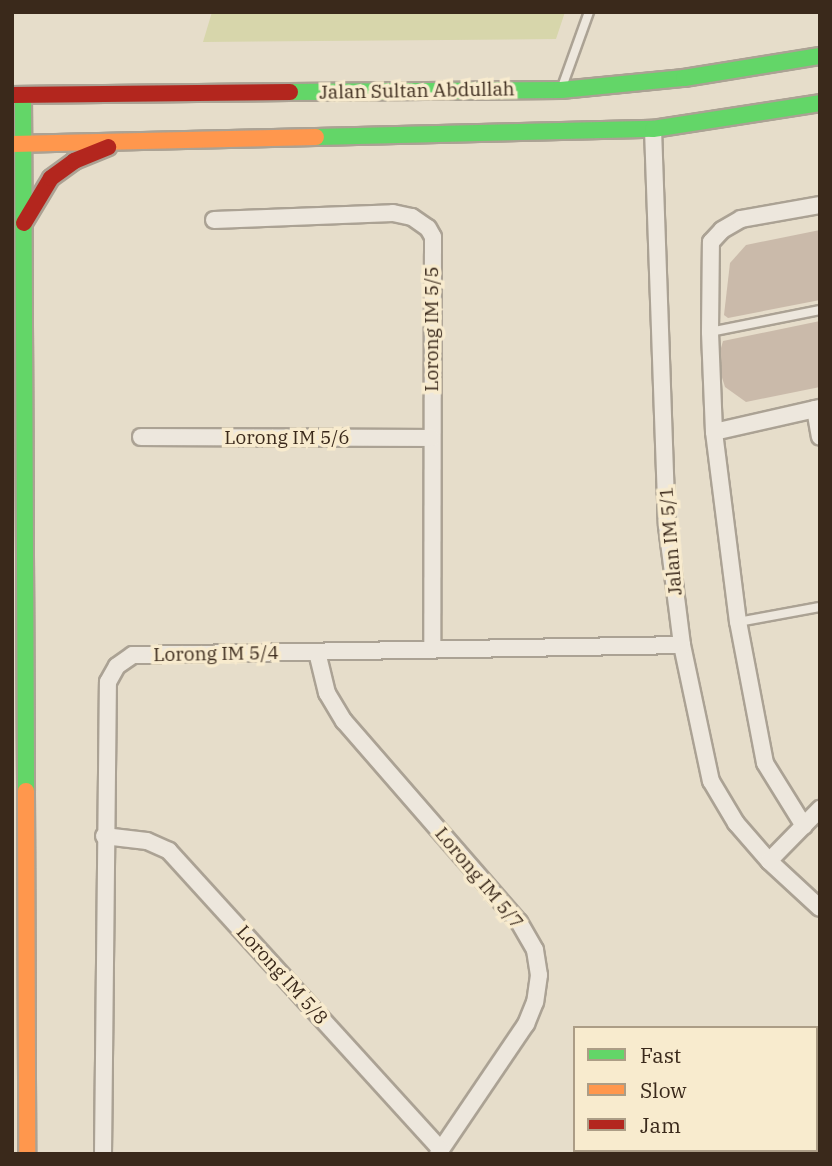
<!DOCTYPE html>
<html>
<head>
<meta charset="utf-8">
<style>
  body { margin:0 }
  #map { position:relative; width:832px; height:1166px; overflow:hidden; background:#e6ddca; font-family:"IBM Plex Serif",serif }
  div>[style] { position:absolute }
  .green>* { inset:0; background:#d7d6ab }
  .building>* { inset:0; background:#cabaaa }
  .roads { filter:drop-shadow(2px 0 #aba294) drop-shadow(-2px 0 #aba294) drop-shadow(0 2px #aba294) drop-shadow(0 -2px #aba294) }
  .lane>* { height:8px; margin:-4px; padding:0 4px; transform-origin:4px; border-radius:4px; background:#ede7dd }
  .street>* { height:16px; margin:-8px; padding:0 8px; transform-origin:8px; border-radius:8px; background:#ede7dd }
  .fast>* { height:16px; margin:-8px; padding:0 8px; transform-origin:8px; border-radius:8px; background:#63d668 }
  .slow>* { height:16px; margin:-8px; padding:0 8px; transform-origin:8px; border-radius:8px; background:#ff974d }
  .jam>* { height:16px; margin:-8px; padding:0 8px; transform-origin:8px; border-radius:8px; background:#b3261e }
  span { translate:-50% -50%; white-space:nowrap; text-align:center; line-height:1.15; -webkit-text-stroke:7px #f8ebce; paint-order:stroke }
  .street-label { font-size:19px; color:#3a291b }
  .frame { position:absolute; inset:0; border:14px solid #3a291b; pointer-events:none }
  .legend { position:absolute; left:573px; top:1026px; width:245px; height:126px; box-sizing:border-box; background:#f8ebce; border:2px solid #ac9d86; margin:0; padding:9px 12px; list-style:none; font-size:21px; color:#3a291b }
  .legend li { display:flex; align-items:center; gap:14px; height:35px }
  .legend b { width:35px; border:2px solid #ac9d86 }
</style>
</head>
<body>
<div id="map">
  <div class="green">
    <i style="clip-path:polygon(212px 12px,565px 12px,556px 39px,203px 42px)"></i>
  </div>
  <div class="building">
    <i style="clip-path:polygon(820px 230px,820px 300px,728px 318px,724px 315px,730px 263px,746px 245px)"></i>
    <i style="clip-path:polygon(820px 321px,820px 387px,746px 402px,725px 387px,717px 362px,723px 341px)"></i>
  </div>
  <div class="roads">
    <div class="lane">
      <i style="left:562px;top:87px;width:80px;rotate:-70.2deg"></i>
      <i style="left:710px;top:332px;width:112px;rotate:-11.3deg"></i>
      <i style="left:738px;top:622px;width:83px;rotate:-10.4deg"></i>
    </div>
    <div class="street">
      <i style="left:653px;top:129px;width:397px;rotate:88deg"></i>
      <i style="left:667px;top:526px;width:120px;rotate:82.8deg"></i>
      <i style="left:682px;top:645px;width:139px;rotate:78deg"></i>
      <i style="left:711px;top:781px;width:49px;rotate:59.2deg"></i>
      <i style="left:736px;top:823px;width:50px;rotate:49deg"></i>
      <i style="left:769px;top:861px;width:69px;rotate:42.7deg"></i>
      <i style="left:214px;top:220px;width:179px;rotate:-2.2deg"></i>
      <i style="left:393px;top:213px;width:19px;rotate:12deg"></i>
      <i style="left:412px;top:217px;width:19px;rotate:35deg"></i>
      <i style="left:428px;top:228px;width:10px;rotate:61deg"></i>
      <i style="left:433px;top:237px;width:412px;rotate:90.1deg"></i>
      <i style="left:815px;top:409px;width:28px;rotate:80deg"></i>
      <i style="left:714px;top:432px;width:109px;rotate:-12.8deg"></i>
      <i style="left:141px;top:437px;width:291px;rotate:0.2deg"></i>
      <i style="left:317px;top:652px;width:42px;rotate:76.3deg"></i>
      <i style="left:327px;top:693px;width:33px;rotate:59deg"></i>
      <i style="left:344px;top:721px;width:267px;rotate:49deg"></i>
      <i style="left:519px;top:922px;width:32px;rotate:60deg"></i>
      <i style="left:535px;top:950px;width:25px;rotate:81deg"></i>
      <i style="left:539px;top:975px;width:27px;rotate:98deg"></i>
      <i style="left:535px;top:1002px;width:24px;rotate:112deg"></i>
      <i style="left:526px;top:1024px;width:157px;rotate:124.1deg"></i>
      <i style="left:804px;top:826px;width:74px;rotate:-121.8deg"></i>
      <i style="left:765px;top:763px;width:144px;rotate:-100.8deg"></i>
      <i style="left:738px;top:622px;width:192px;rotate:-97.2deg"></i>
      <i style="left:714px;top:432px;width:100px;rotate:-92.3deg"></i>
      <i style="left:710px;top:332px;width:90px;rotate:-89.4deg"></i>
      <i style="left:711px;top:242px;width:16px;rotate:-47deg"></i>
      <i style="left:722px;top:230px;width:22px;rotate:-30deg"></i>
      <i style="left:741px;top:219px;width:80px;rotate:-10deg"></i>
      <i style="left:104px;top:836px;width:43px;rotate:6.6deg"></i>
      <i style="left:147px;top:841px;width:24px;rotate:24deg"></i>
      <i style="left:169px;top:851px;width:404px;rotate:47.7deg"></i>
      <i style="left:769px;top:861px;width:73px;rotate:-45.6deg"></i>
      <i style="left:816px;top:1070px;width:6px;rotate:-45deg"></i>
      <i style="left:103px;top:1154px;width:472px;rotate:-89.4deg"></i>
      <i style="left:108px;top:682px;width:18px;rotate:-61deg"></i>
      <i style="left:117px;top:666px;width:19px;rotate:-35deg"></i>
      <i style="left:133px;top:655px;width:549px;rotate:-1.04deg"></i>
      <i style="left:754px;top:1154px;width:4px;rotate:-63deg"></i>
    </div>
    <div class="fast">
      <i style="left:290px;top:92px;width:271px;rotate:-0.4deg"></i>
      <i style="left:561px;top:90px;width:124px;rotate:-5.6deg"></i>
      <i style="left:684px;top:78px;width:138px;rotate:-9.2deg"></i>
      <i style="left:23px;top:95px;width:696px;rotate:89.75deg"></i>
      <i style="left:316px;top:137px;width:337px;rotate:-1.4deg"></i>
      <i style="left:653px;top:129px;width:169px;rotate:-8.8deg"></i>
    </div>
    <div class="slow">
      <i style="left:12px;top:144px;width:304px;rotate:-1.3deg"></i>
      <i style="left:26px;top:791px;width:363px;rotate:89.8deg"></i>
    </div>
    <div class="jam">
      <i style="left:12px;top:95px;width:278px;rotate:-0.6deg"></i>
      <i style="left:24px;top:223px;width:52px;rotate:-59deg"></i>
      <i style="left:51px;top:178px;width:29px;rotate:-36deg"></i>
      <i style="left:74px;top:161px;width:37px;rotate:-22deg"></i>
    </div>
  </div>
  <div class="street-label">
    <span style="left:417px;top:91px;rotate:-1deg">Jalan Sultan Abdullah</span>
    <span style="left:432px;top:329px;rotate:-90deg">Lorong IM 5/5</span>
    <span style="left:287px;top:438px">Lorong IM 5/6</span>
    <span style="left:671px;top:541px;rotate:-95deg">Jalan IM 5/1</span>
    <span style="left:216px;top:654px;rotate:-1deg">Lorong IM 5/4</span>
    <span style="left:479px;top:878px;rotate:50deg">Lorong IM 5/7</span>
    <span style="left:282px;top:975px;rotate:48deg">Lorong IM 5/8</span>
  </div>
  <div class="frame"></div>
  <ul class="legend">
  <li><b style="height:9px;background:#63d668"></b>Fast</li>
  <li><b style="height:9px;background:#ff974d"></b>Slow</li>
  <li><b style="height:9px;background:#b3261e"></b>Jam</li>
  </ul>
</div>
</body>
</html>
